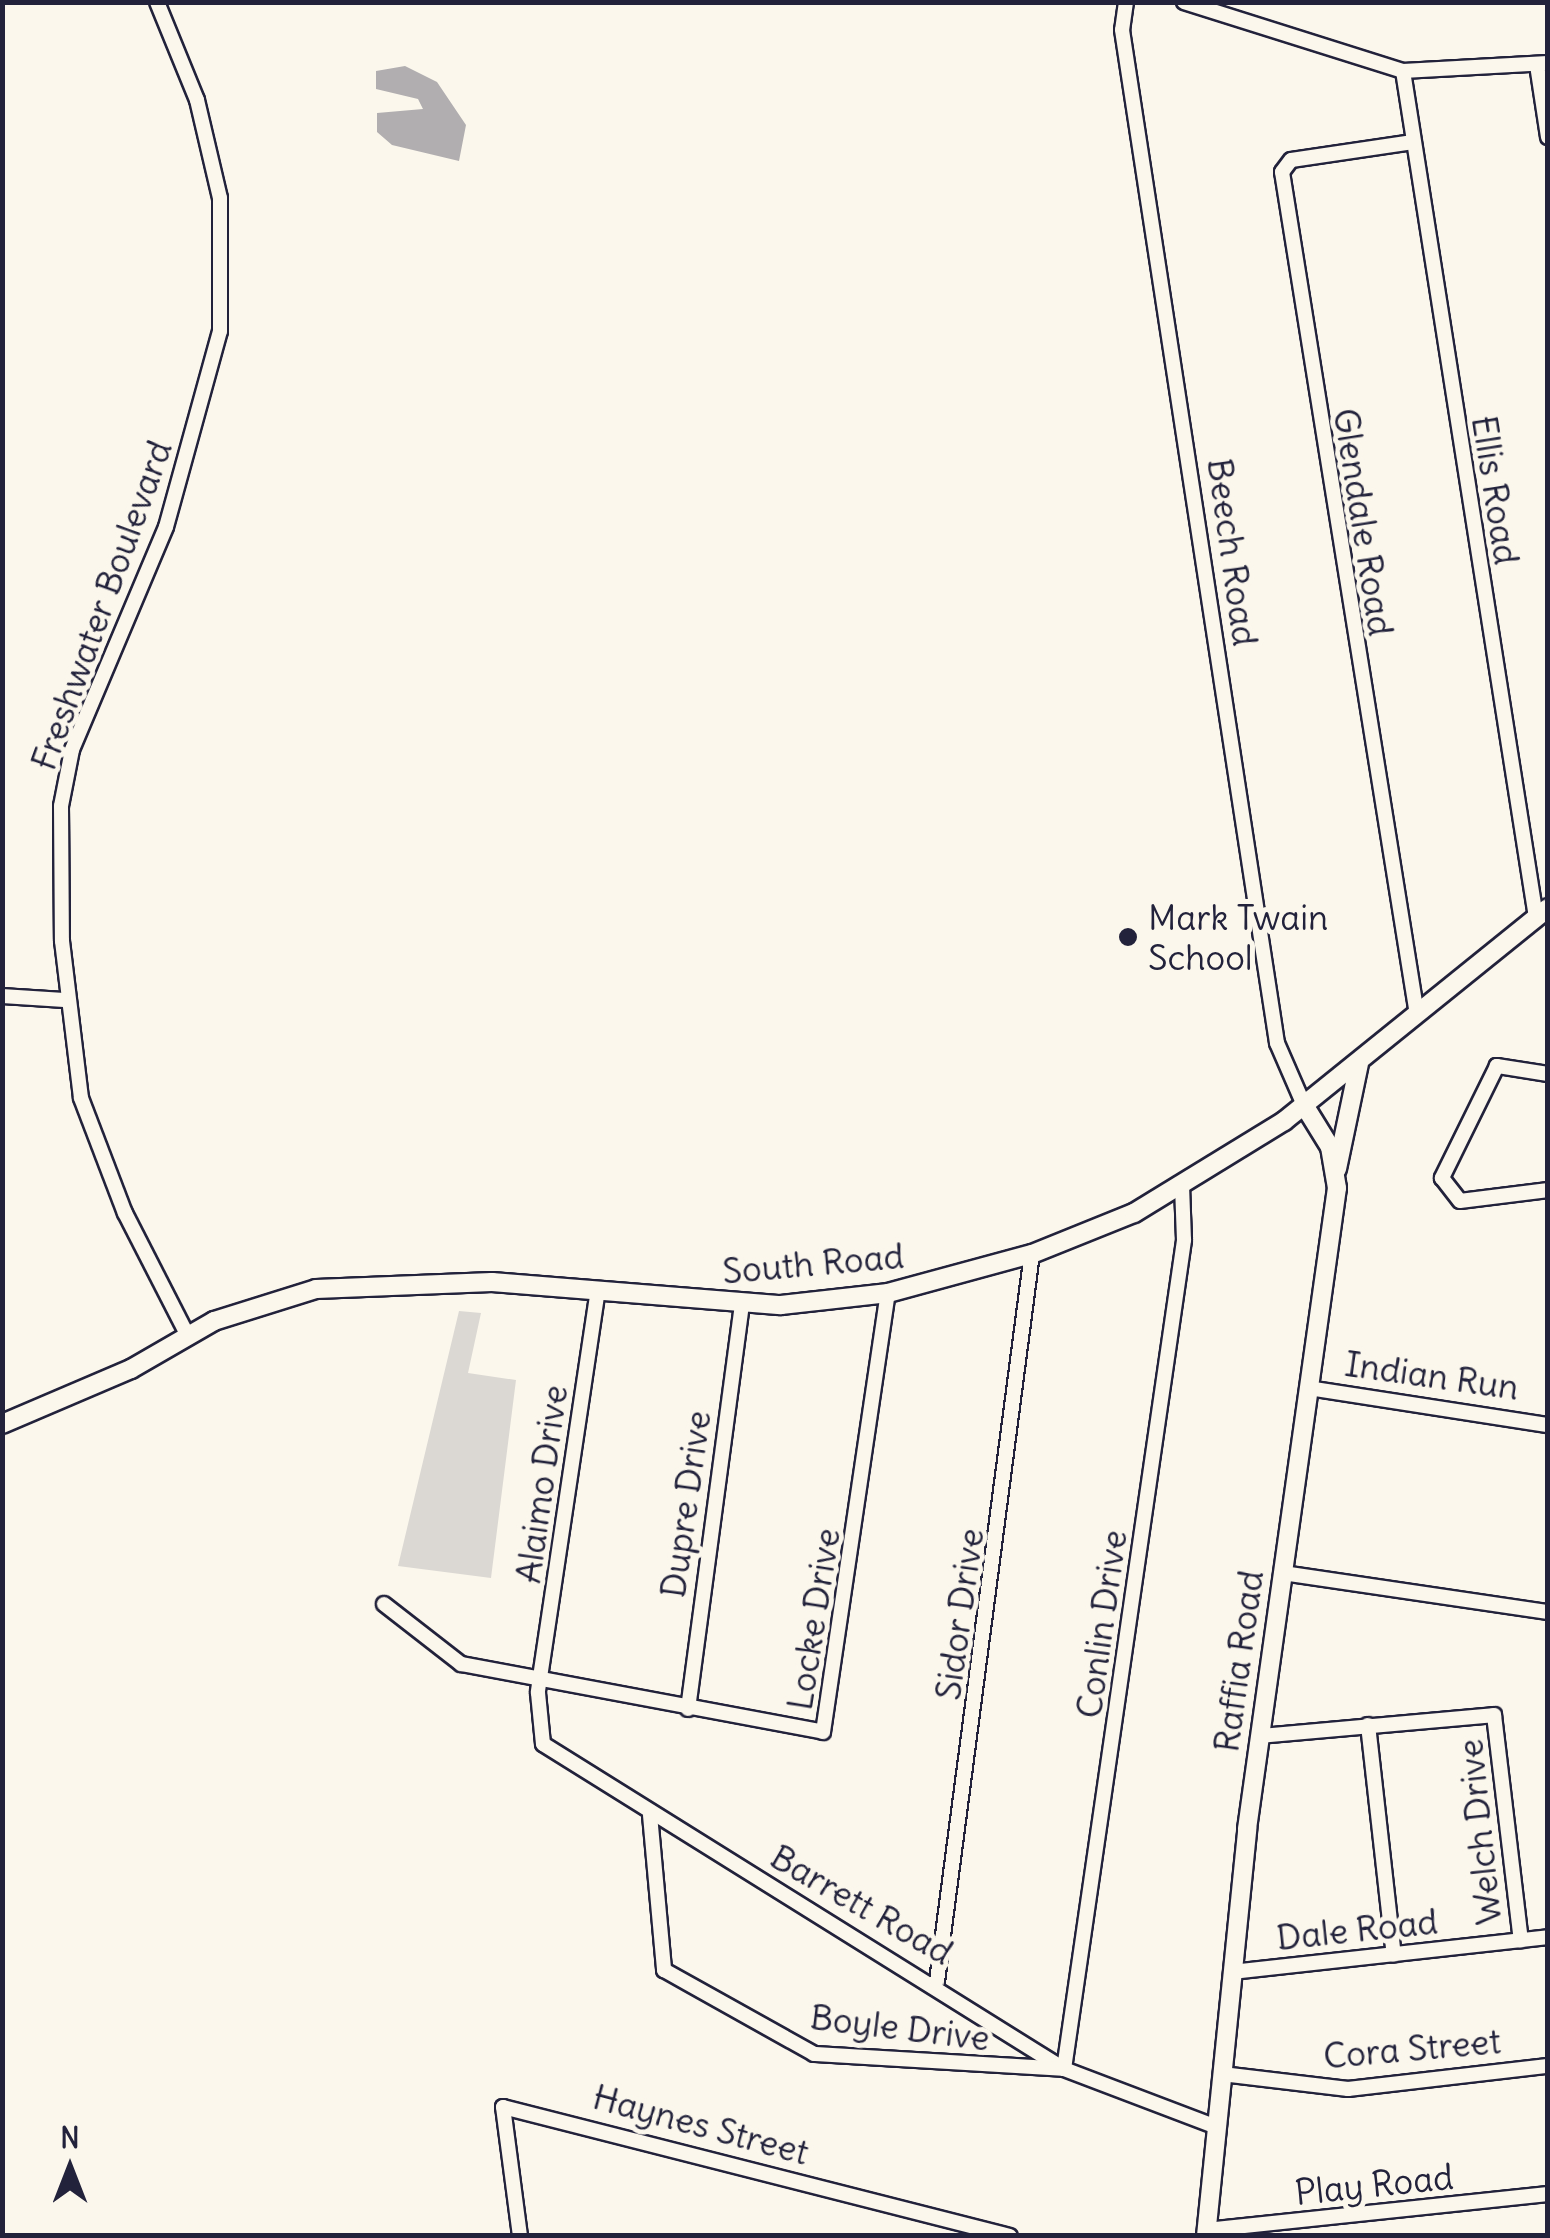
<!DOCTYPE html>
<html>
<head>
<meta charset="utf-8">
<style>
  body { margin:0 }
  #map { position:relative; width:1550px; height:2238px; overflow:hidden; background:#fbf7ec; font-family:Delius,sans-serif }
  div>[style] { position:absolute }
  .green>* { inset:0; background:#dbd8d3 }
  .water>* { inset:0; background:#b1aeb0 }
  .roads { filter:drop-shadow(2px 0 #22223b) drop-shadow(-2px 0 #22223b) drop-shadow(0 2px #22223b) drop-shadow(0 -2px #22223b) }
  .minor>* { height:14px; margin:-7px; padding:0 7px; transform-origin:7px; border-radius:7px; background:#fbf7ec }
  .major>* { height:18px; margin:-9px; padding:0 9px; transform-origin:9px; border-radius:9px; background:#fbf7ec }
  .dots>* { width:28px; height:28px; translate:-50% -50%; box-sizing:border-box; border:5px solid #fbf7ec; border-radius:50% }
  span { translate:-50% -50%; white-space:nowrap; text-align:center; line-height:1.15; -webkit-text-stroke:10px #fbf7ec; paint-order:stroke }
  .street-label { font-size:35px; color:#22223b }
  .poi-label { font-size:35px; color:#22223b }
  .left { translate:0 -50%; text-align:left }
  .frame { position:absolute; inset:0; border:5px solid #22223b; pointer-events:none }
  .north { position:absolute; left:20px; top:2118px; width:100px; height:100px; -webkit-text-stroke:8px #fbf7ec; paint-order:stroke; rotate:0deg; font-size:28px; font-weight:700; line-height:40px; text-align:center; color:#22223b }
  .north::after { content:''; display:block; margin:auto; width:35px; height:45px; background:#22223b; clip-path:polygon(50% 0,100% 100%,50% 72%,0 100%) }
</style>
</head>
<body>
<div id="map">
  <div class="green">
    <i style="clip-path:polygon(459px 1311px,481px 1313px,468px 1373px,516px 1380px,491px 1578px,398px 1566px)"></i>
  </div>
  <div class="water">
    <i style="clip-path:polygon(405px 66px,437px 82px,466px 125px,459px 161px,392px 145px,377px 132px,377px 113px,423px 109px,418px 99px,376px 89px,376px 71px)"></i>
  </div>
  <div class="roads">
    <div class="minor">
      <i style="left:157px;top:2px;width:106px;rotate:67.8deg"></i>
      <i style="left:197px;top:100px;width:101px;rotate:76.8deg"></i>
      <i style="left:220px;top:198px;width:133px;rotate:90deg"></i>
      <i style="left:220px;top:331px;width:203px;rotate:105.4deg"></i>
      <i style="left:166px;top:527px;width:242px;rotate:112.9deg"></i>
      <i style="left:72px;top:750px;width:57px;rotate:101.1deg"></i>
      <i style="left:61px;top:806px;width:135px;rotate:89.6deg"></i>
      <i style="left:62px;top:941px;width:158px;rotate:83.1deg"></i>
      <i style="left:81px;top:1098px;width:123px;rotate:69.1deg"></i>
      <i style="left:125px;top:1213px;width:138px;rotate:62.9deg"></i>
      <i style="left:1126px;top:2px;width:28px;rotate:98deg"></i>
      <i style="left:1122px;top:30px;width:1025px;rotate:81.3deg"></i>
      <i style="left:1277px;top:1043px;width:68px;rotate:66.5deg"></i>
      <i style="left:1184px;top:2px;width:230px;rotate:17.5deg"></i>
      <i style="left:1403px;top:71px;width:145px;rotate:-3.2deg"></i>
      <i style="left:1537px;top:65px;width:73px;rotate:81.3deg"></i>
      <i style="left:1403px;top:71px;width:856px;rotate:81.07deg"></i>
      <i style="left:1413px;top:142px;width:123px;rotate:171.6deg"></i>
      <i style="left:1291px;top:160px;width:15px;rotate:127deg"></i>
      <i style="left:1282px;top:172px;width:854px;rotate:80.9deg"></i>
      <i style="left:2px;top:996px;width:63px;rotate:3.6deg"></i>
      <i style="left:1548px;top:1074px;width:52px;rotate:-171.1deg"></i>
      <i style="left:1497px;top:1066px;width:125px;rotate:116.2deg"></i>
      <i style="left:1442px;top:1178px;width:29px;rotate:52deg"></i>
      <i style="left:1460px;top:1201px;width:89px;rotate:-7.1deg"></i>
      <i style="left:597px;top:1296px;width:401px;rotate:98.5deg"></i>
      <i style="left:538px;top:1693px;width:51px;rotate:84.4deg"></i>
      <i style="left:543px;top:1744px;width:614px;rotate:31.96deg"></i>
      <i style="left:1064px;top:2069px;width:164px;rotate:20.8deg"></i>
      <i style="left:1308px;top:1388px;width:243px;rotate:8.8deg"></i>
      <i style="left:1283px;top:1573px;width:268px;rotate:8.4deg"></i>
      <i style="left:384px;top:1604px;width:98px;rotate:37.9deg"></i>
      <i style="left:461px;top:1664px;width:368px;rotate:10.6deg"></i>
      <i style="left:823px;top:1732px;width:444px;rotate:-81.6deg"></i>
      <i style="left:688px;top:1709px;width:407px;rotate:-82.4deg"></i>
      <i style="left:1368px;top:1725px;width:231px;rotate:83.6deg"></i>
      <i style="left:1260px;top:1736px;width:235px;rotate:-5.1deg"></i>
      <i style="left:1494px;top:1715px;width:227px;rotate:83.2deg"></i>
      <i style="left:650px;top:1815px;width:156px;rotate:84.8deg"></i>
      <i style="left:664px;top:1970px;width:172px;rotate:29.2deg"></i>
      <i style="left:814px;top:2054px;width:250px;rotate:3.4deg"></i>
      <i style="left:1064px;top:2069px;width:838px;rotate:-81.76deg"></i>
      <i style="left:1184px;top:1240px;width:54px;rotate:-92.1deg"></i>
      <i style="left:1232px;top:1972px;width:318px;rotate:-6.3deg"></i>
      <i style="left:937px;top:1981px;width:733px;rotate:-82.56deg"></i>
      <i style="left:1222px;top:2074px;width:127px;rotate:6.8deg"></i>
      <i style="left:1348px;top:2089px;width:201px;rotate:-6.6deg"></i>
      <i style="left:1206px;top:2230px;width:344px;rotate:-6deg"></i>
      <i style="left:520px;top:2236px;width:130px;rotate:-97.5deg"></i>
      <i style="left:503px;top:2107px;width:523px;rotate:14.28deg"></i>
    </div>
    <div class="major">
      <i style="left:1337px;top:1169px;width:107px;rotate:-78.2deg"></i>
      <i style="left:2px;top:1424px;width:140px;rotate:-23.1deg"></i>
      <i style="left:131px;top:1369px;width:96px;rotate:-30deg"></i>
      <i style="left:214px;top:1321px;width:107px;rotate:-17.4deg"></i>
      <i style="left:316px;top:1289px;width:176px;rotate:-2.3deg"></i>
      <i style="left:492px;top:1282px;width:290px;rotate:4.6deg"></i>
      <i style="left:781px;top:1305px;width:108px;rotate:-6.4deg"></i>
      <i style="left:888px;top:1293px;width:149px;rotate:-15.2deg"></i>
      <i style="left:1032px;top:1254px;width:110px;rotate:-21.9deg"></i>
      <i style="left:1134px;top:1213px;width:176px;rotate:-31.5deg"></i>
      <i style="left:1284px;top:1121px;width:339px;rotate:-38.9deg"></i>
      <i style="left:1206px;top:2236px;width:409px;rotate:-84.2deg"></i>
      <i style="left:1247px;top:1829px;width:647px;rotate:-82.01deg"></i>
      <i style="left:1337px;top:1188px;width:42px;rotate:-99.7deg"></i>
      <i style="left:1330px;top:1147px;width:49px;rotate:-121.8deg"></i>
    </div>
  </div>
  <div class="dots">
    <i style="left:1128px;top:937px;background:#22223b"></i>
  </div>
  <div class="street-label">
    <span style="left:1496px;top:490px;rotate:81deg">Ellis Road</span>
    <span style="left:1364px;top:522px;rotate:81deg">Glendale Road</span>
    <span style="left:1233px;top:552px;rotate:82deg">Beech Road</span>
    <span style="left:101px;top:605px;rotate:-70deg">Freshwater Boulevard</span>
    <span style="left:813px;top:1263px;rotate:-5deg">South Road</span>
    <span style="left:1432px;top:1375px;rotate:8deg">Indian Run</span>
    <span style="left:541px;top:1484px;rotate:-82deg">Alaimo Drive</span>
    <span style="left:685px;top:1504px;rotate:-82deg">Dupre Drive</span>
    <span style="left:959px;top:1614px;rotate:-82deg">Sidor Drive</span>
    <span style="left:813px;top:1619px;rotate:-81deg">Locke Drive</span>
    <span style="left:1101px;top:1624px;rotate:-82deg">Conlin Drive</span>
    <span style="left:1238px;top:1661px;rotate:-82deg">Raffia Road</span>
    <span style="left:1479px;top:1832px;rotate:-96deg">Welch Drive</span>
    <span style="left:862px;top:1904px;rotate:30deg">Barrett Road</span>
    <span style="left:1357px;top:1929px;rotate:-6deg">Dale Road</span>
    <span style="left:900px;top:2027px;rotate:7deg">Boyle Drive</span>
    <span style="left:1412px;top:2048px;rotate:-5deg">Cora Street</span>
    <span style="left:701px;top:2124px;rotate:15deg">Haynes Street</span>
    <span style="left:1374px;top:2184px;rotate:-6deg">Play Road</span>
  </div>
  <div class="poi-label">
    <span class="left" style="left:1148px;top:937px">Mark Twain<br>School</span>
  </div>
  <div class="frame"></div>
  <div class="north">N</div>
</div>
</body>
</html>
